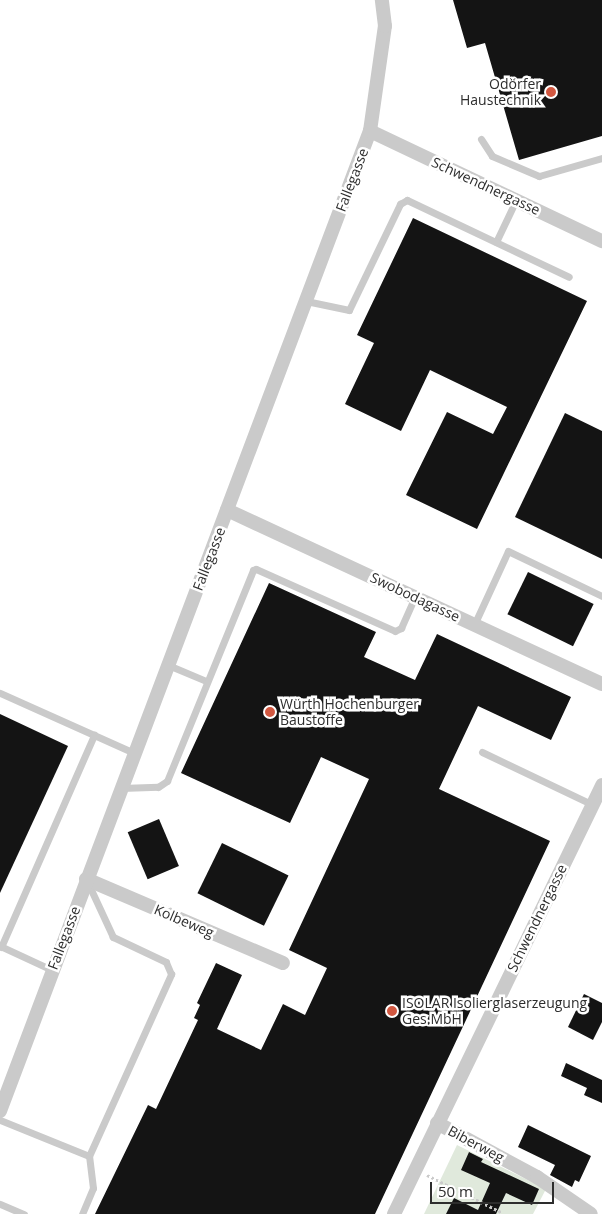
<!DOCTYPE html>
<html>
<head>
<meta charset="utf-8">
<style>
  body { margin:0 }
  #map { position:relative; width:602px; height:1214px; overflow:hidden; background:#fff; font-family:"Open Sans",sans-serif }
  div>[style] { position:absolute }
  .green>* { inset:0; background:#e0e9dc }
  .building>* { inset:0; background:#141414; transform-origin:0 0 }
  .path>* { height:3px; margin-top:-1.5px; transform-origin:0; background:repeating-linear-gradient(90deg,#cacaca 0 2.5px,transparent 0 5px) }
  .service>* { height:7px; margin:-3.5px; padding:0 3.5px; transform-origin:3.5px; border-radius:3.5px; background:#cacaca }
  .minor>* { height:14px; margin:-7px; padding:0 7px; transform-origin:7px; border-radius:7px; background:#cacaca }
  .dots>* { width:14px; height:14px; translate:-50% -50%; box-sizing:border-box; border:2px solid #fff; border-radius:50% }
  span { translate:-50% -50%; white-space:nowrap; text-align:center; line-height:1.15; -webkit-text-stroke:5px #fff; paint-order:stroke }
  .poi-label { font-size:14px; color:#2d2d2d }
  .right { translate:-100% -50%; text-align:right }
  .left { translate:0 -50%; text-align:left }
  .street-label { font-size:14px; color:#2d2d2d }
  .scale { position:absolute; left:430px; top:1182px; width:124px; height:22px; box-sizing:border-box; border:2px solid #2d2d2d; border-top:0; padding-left:6px; font-size:15px; line-height:18px; white-space:nowrap; color:#2d2d2d; -webkit-text-stroke:4px #fff; paint-order:stroke }
</style>
</head>
<body>
<div id="map">
  <div class="green">
    <i style="clip-path:polygon(457px 1145px,546px 1189px,533px 1214px,424px 1214px)"></i>
  </div>
  <div class="building">
    <i style="clip-path:polygon(453px 0,602px 0,602px 136px,519px 160px,485px 43px,467px 48px)"></i>
    <i style="clip-path:polygon(413px 218px,587px 301px,477px 529px,406px 495px,447px 412px,493px 434px,507px 407px,430px 370px,401px 431px,345px 404px,374px 343px,357px 335px)"></i>
    <i style="clip-path:polygon(565px 413px,602px 431px,602px 559px,515px 517px)"></i>
    <i style="left:528px;top:572px;width:73px;height:47px;rotate:26deg"></i>
    <i style="clip-path:polygon(269px 583px,376px 632px,364px 657px,415px 680px,437px 634px,571px 697px,551px 740px,478px 706px,439px 789px,550px 841px,375px 1214px,95px 1214px,148px 1105px,156px 1109px,198px 1020px,194px 1018px,200px 1005px,197px 1003px,216px 963px,242px 975px,217px 1029px,261px 1050px,283px 1004px,305px 1015px,327px 968px,289px 950px,369px 779px,321px 757px,290px 823px,181px 773px)"></i>
    <i style="clip-path:polygon(0 714px,68px 746px,0 893px)"></i>
    <i style="left:159px;top:819px;width:51px;height:34px;rotate:67deg"></i>
    <i style="left:222px;top:843px;width:74px;height:56px;rotate:26deg"></i>
    <i style="clip-path:polygon(584px 994px,602px 1003px,602px 1022px,593px 1040px,568px 1027px)"></i>
    <i style="clip-path:polygon(566px 1063px,602px 1080px,602px 1103px,584px 1095px,587px 1088px,561px 1076px)"></i>
    <i style="clip-path:polygon(528px 1125px,591px 1156px,579px 1182px,575px 1180px,572px 1187px,550px 1175px,555px 1165px,518px 1147px)"></i>
    <i style="clip-path:polygon(469px 1152px,483px 1159px,481px 1162px,539px 1189px,532px 1205px,506px 1193px,496px 1214px,446px 1214px,454px 1198px,478px 1210px,490px 1183px,461px 1170px)"></i>
  </div>
  <div class="path">
    <i style="left:427px;top:1175px;width:83px;rotate:26.6deg"></i>
  </div>
  <div class="service">
    <i style="left:481px;top:139px;width:20px;rotate:57deg"></i>
    <i style="left:492px;top:156px;width:51px;rotate:23.1deg"></i>
    <i style="left:539px;top:176px;width:66px;rotate:-15.9deg"></i>
    <i style="left:496px;top:242px;width:47px;rotate:-64.5deg"></i>
    <i style="left:306px;top:301px;width:44px;rotate:11.8deg"></i>
    <i style="left:349px;top:310px;width:118px;rotate:-64.3deg"></i>
    <i style="left:400px;top:204px;width:8px;rotate:-30deg"></i>
    <i style="left:407px;top:200px;width:179px;rotate:25.4deg"></i>
    <i style="left:474px;top:625px;width:81px;rotate:-65.3deg"></i>
    <i style="left:508px;top:551px;width:104px;rotate:25.6deg"></i>
    <i style="left:168px;top:665px;width:41px;rotate:22.8deg"></i>
    <i style="left:0;top:693px;width:147px;rotate:24.1deg"></i>
    <i style="left:482px;top:752px;width:123px;rotate:25.5deg"></i>
    <i style="left:121px;top:788px;width:37px;rotate:-2deg"></i>
    <i style="left:158px;top:787px;width:11px;rotate:-34deg"></i>
    <i style="left:167px;top:781px;width:228px;rotate:-67.8deg"></i>
    <i style="left:253px;top:570px;width:3px;rotate:-18deg"></i>
    <i style="left:256px;top:569px;width:152px;rotate:24deg"></i>
    <i style="left:395px;top:631px;width:7px;rotate:-27deg"></i>
    <i style="left:401px;top:628px;width:34px;rotate:-66deg"></i>
    <i style="left:0;top:946px;width:57px;rotate:24.8deg"></i>
    <i style="left:1px;top:947px;width:232px;rotate:-66.3deg"></i>
    <i style="left:0;top:1120px;width:96px;rotate:22deg"></i>
    <i style="left:0;top:1204px;width:26px;rotate:23deg"></i>
    <i style="left:82px;top:1214px;width:28px;rotate:-67deg"></i>
    <i style="left:93px;top:1188px;width:32px;rotate:-97deg"></i>
    <i style="left:89px;top:1156px;width:200px;rotate:-65.7deg"></i>
    <i style="left:171px;top:974px;width:13px;rotate:-113deg"></i>
    <i style="left:166px;top:962px;width:59px;rotate:-154.7deg"></i>
    <i style="left:113px;top:937px;width:62px;rotate:-114.9deg"></i>
  </div>
  <div class="minor">
    <i style="left:370px;top:131px;width:257px;rotate:25.4deg"></i>
    <i style="left:227px;top:510px;width:413px;rotate:24.9deg"></i>
    <i style="left:86px;top:879px;width:214px;rotate:23.1deg"></i>
    <i style="left:0;top:1111px;width:1048px;rotate:-69.32deg"></i>
    <i style="left:370px;top:131px;width:106px;rotate:-81.9deg"></i>
    <i style="left:385px;top:26px;width:26px;rotate:-97deg"></i>
    <i style="left:437px;top:1123px;width:114px;rotate:28.4deg"></i>
    <i style="left:537px;top:1177px;width:65px;rotate:34.4deg"></i>
    <i style="left:394px;top:1214px;width:477px;rotate:-64.1deg"></i>
  </div>
  <div class="dots">
    <i style="left:551px;top:92px;background:#d25841"></i>
    <i style="left:270px;top:712px;background:#d25841"></i>
    <i style="left:392px;top:1011px;background:#d25841"></i>
  </div>
  <div class="poi-label">
    <span class="right" style="left:541px;top:92px">Odörfer<br>Haustechnik</span>
    <span class="left" style="left:280px;top:712px">Würth Hochenburger<br>Baustoffe</span>
    <span class="left" style="left:402px;top:1011px">ISOLAR Isolierglaserzeugung<br>Ges.MbH</span>
  </div>
  <div class="street-label">
    <span style="left:352px;top:180px;rotate:-69deg">Fallegasse</span>
    <span style="left:486px;top:186px;rotate:25deg">Schwendnergasse</span>
    <span style="left:209px;top:559px;rotate:-69deg">Fallegasse</span>
    <span style="left:415px;top:597px;rotate:25deg">Swobodagasse</span>
    <span style="left:537px;top:918px;rotate:-64deg">Schwendnergasse</span>
    <span style="left:184px;top:921px;rotate:23deg">Kolbeweg</span>
    <span style="left:64px;top:938px;rotate:-69deg">Fallegasse</span>
    <span style="left:476px;top:1144px;rotate:28deg">Biberweg</span>
  </div>
  <div class="scale">50 m</div>
</div>
</body>
</html>
